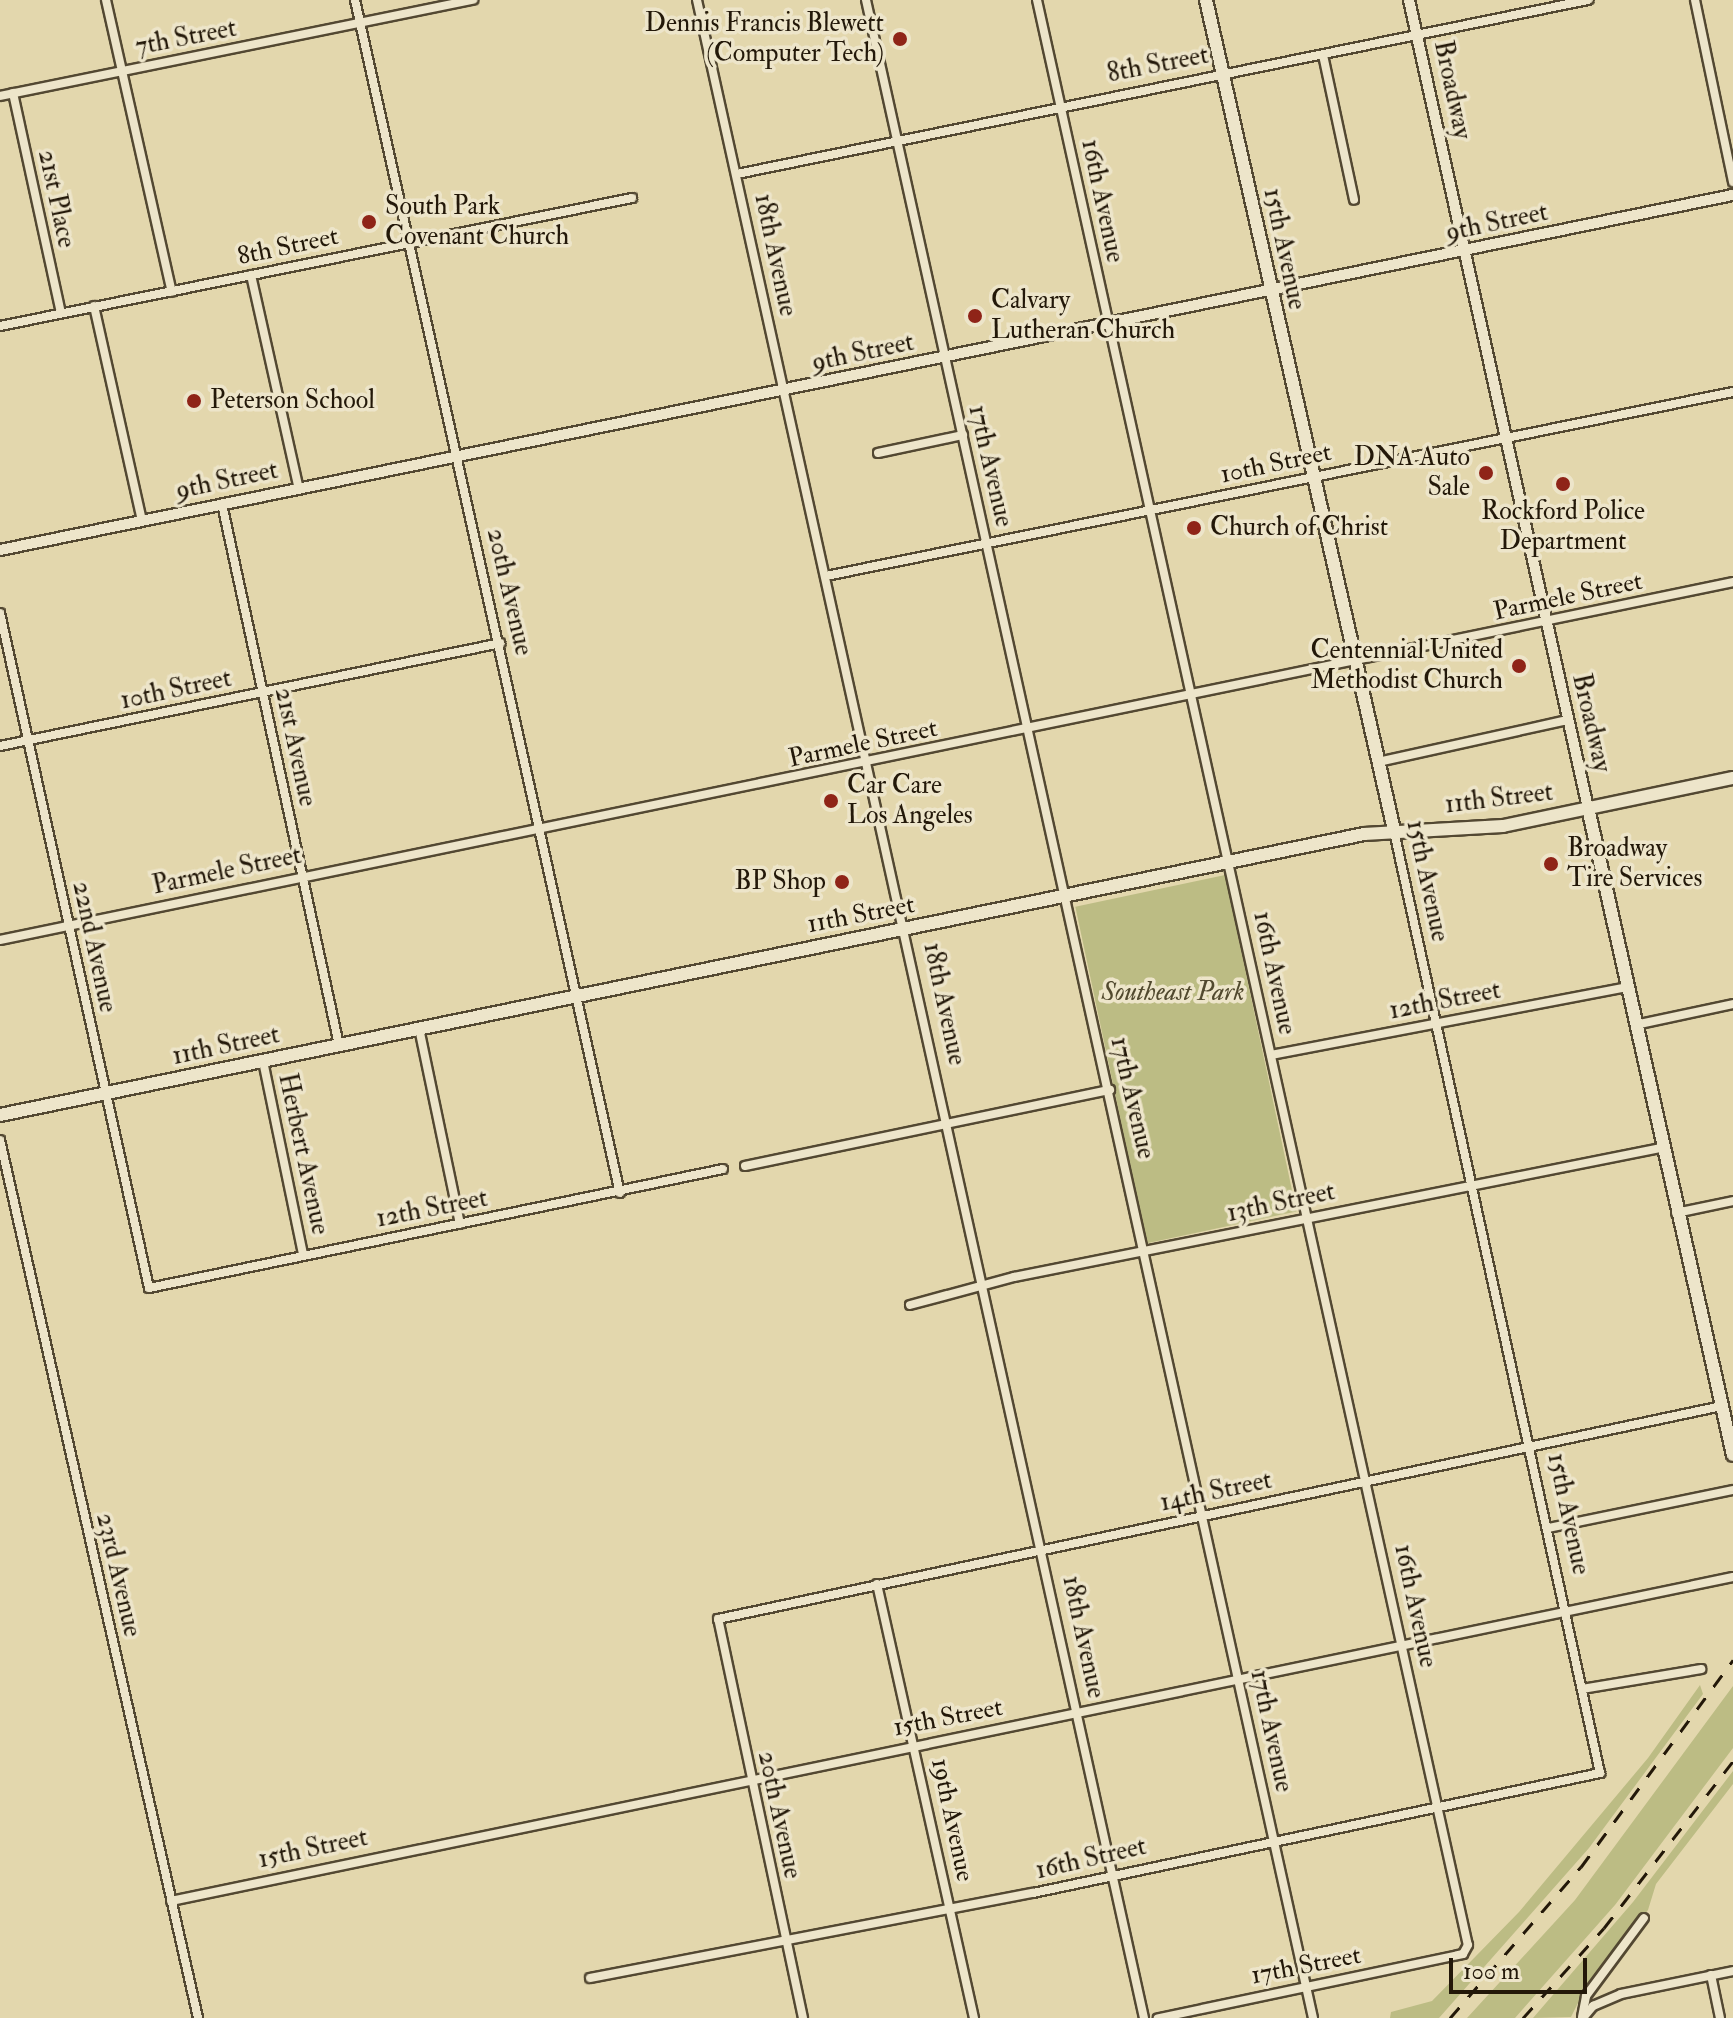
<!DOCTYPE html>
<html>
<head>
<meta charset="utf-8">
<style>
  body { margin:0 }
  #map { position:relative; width:1733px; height:2018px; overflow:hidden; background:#e3d7ad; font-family:"IM FELL Double Pica",serif }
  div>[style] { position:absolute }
  .green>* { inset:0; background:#bcbc84; transform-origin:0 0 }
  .roads { filter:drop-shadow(2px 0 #534832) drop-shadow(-2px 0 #534832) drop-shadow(0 2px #534832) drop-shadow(0 -2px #534832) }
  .minor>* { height:8px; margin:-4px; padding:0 4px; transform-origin:4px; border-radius:4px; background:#ede5ca }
  .tertiary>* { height:10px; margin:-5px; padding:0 5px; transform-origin:5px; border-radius:5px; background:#ede5ca }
  .secondary>* { height:12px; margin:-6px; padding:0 6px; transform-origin:6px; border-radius:6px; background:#ede5ca }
  .rail>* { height:3px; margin-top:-1.5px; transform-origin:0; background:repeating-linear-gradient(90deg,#231809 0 14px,transparent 0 28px) }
  .dots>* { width:22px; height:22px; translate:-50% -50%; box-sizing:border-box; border:4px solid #ede5ca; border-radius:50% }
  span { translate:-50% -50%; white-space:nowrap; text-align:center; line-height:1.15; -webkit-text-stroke:7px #ede5ca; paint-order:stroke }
  .poi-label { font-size:26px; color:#231809 }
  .right { translate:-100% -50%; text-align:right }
  .left { translate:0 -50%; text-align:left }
  .street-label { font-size:26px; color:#231809 }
  .park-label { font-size:26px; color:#51492e; font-style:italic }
  .scale { position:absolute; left:1449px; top:1958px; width:138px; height:36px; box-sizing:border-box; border:4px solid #231809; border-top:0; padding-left:10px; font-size:24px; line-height:28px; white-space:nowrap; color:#231809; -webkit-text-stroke:6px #ede5ca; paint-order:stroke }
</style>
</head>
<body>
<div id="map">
  <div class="green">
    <i style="left:1225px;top:875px;width:344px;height:153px;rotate:78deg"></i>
    <i style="clip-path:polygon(1700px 1685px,1703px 1694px,1589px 1848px,1439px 2018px,1390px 2018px,1391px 2012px,1432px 2001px,1519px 1912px,1648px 1758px)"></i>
    <i style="clip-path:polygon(1733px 1686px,1733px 1748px,1615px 1905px,1515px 2018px,1467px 2018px,1575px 1900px)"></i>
    <i style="clip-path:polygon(1733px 1771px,1733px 1784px,1656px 1884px,1648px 1910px,1586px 1987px,1571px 2017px,1533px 2018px,1633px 1902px)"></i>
  </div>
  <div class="roads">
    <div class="minor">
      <i style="left:106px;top:0;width:299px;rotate:77.3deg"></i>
      <i style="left:355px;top:0;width:1222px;rotate:77.48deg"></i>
      <i style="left:697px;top:0;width:2067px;rotate:77.51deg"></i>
      <i style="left:866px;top:0;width:2067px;rotate:77.51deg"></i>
      <i style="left:1037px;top:0;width:1992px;rotate:77.51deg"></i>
      <i style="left:1468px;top:1945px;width:10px;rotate:119deg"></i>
      <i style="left:1463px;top:1954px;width:312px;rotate:168.1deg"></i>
      <i style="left:1695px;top:0;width:186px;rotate:78.2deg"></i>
      <i style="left:1323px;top:55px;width:148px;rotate:77.9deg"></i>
      <i style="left:13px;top:93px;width:225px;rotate:77.7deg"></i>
      <i style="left:0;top:96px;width:483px;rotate:-11.5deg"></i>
      <i style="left:737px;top:174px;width:869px;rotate:-11.56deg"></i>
      <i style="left:251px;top:275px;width:219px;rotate:77.4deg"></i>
      <i style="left:94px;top:306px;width:220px;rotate:77.4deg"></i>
      <i style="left:0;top:326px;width:645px;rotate:-11.45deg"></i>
      <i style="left:878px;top:453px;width:87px;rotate:-12deg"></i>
      <i style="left:222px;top:504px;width:554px;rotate:77.8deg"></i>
      <i style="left:826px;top:576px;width:925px;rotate:-11.47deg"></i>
      <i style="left:0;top:613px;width:691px;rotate:77.55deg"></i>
      <i style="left:149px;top:1288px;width:586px;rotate:-11.71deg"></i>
      <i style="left:0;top:746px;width:511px;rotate:-11.62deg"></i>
      <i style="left:1378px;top:762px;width:194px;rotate:-12.5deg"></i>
      <i style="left:0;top:940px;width:1770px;rotate:-11.67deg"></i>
      <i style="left:1635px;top:1025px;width:100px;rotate:-12.1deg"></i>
      <i style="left:419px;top:1028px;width:200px;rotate:78.2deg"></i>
      <i style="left:1271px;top:1055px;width:361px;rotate:-10.8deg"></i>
      <i style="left:263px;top:1061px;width:198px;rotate:78.3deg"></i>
      <i style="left:0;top:1140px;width:900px;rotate:77.29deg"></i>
      <i style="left:745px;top:1166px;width:373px;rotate:-11.8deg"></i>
      <i style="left:1676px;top:1213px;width:58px;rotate:-11.9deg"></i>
      <i style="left:910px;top:1305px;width:108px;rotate:-15.1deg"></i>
      <i style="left:1014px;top:1277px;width:660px;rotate:-11.28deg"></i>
      <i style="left:1548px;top:1528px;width:189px;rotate:-11.6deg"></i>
      <i style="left:877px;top:1584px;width:445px;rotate:77.4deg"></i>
      <i style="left:1582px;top:1689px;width:121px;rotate:-9.5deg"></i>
      <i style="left:171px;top:1901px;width:1595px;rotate:-11.72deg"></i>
      <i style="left:1711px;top:1975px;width:44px;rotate:78.2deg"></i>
      <i style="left:590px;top:1978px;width:451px;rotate:-10.9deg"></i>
      <i style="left:1033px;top:1893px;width:580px;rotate:-11.95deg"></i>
      <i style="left:1600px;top:1773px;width:964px;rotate:-102.34deg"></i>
      <i style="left:1582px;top:2017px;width:21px;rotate:-79deg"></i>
      <i style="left:1586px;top:1996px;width:97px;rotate:-53.4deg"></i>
      <i style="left:803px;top:2018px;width:408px;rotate:-102deg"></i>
      <i style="left:718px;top:1619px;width:1026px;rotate:-11.98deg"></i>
      <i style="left:1583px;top:2018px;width:16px;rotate:-50deg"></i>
      <i style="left:1593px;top:2006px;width:30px;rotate:-23deg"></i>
      <i style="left:1621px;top:1994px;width:114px;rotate:-11.6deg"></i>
    </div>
    <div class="tertiary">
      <i style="left:1409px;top:0;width:828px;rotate:77.51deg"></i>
      <i style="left:0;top:550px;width:1769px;rotate:-11.58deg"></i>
    </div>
    <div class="secondary">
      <i style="left:1206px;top:0;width:851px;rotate:77.24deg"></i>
      <i style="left:1588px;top:808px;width:663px;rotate:77.37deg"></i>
      <i style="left:0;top:1115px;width:1393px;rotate:-11.64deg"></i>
      <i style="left:1364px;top:834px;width:139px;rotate:-3.3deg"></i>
      <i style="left:1503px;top:826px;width:235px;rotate:-11.8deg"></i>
    </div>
  </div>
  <div class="rail">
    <i style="left:1450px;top:2018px;width:200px;rotate:-49.1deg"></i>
    <i style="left:1581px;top:1867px;width:257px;rotate:-53.7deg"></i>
    <i style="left:1523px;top:2018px;width:121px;rotate:-48deg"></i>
    <i style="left:1604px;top:1928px;width:211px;rotate:-52.3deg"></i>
  </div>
  <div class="dots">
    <i style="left:900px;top:39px;background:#8f2418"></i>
    <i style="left:369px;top:222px;background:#8f2418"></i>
    <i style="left:975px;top:316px;background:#8f2418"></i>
    <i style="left:194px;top:401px;background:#8f2418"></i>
    <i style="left:1486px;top:473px;background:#8f2418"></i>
    <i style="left:1563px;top:484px;background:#8f2418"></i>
    <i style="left:1194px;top:528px;background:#8f2418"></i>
    <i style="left:1519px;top:666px;background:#8f2418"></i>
    <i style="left:831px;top:801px;background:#8f2418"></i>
    <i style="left:1551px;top:864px;background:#8f2418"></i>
    <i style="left:842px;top:882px;background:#8f2418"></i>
  </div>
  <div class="poi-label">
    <span class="right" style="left:884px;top:39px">Dennis Francis Blewett<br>(Computer Tech)</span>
    <span class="left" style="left:385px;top:222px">South Park<br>Covenant Church</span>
    <span class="left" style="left:991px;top:316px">Calvary<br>Lutheran Church</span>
    <span class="left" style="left:210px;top:401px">Peterson School</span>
    <span class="right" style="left:1470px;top:473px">DNA Auto<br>Sale</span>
    <span style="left:1563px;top:527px">Rockford Police<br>Department</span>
    <span class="left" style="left:1210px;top:528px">Church of Christ</span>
    <span class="right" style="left:1503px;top:666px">Centennial United<br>Methodist Church</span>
    <span class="left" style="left:847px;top:801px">Car Care<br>Los Angeles</span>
    <span class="left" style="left:1567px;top:864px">Broadway<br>Tire Services</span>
    <span class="right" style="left:826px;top:882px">BP Shop</span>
  </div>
  <div class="street-label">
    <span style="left:186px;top:38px;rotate:-11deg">7th Street</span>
    <span style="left:1158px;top:65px;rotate:-11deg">8th Street</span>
    <span style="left:1452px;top:90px;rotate:78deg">Broadway</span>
    <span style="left:56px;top:199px;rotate:78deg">21st Place</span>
    <span style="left:1102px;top:201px;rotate:78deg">16th Avenue</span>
    <span style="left:1497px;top:223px;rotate:-12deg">9th Street</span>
    <span style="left:288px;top:247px;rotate:-12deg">8th Street</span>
    <span style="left:1284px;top:249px;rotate:78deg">15th Avenue</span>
    <span style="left:775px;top:255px;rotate:78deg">18th Avenue</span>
    <span style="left:863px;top:353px;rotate:-12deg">9th Street</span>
    <span style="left:1276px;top:464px;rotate:-12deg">10th Street</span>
    <span style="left:990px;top:466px;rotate:77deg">17th Avenue</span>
    <span style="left:227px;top:481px;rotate:-12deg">9th Street</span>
    <span style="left:509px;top:592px;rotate:77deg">20th Avenue</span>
    <span style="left:1568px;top:597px;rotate:-12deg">Parmele Street</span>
    <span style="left:176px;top:690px;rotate:-12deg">10th Street</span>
    <span style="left:1591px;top:723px;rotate:77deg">Broadway</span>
    <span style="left:863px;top:744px;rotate:-12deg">Parmele Street</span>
    <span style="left:295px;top:747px;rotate:78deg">21st Avenue</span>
    <span style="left:1499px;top:799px;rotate:-7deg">11th Street</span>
    <span style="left:227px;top:871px;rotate:-12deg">Parmele Street</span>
    <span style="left:1427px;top:881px;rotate:78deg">15th Avenue</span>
    <span style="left:861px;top:915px;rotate:-11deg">11th Street</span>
    <span style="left:94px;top:947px;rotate:78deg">22nd Avenue</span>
    <span style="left:1274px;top:973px;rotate:78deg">16th Avenue</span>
    <span style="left:1445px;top:1001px;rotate:-11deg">12th Street</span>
    <span style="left:944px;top:1004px;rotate:78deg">18th Avenue</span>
    <span style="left:226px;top:1046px;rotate:-12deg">11th Street</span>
    <span style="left:1132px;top:1098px;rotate:77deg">17th Avenue</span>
    <span style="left:303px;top:1154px;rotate:78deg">Herbert Avenue</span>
    <span style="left:1281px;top:1203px;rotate:-12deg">13th Street</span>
    <span style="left:432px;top:1209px;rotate:-11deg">12th Street</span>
    <span style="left:1216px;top:1492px;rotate:-12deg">14th Street</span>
    <span style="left:1568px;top:1514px;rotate:78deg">15th Avenue</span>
    <span style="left:118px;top:1575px;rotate:77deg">23rd Avenue</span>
    <span style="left:1415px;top:1606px;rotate:78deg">16th Avenue</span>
    <span style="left:1083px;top:1637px;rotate:78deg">18th Avenue</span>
    <span style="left:948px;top:1718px;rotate:-11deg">15th Street</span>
    <span style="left:1271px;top:1731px;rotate:78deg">17th Avenue</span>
    <span style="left:779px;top:1815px;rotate:78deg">20th Avenue</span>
    <span style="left:952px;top:1820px;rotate:78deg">19th Avenue</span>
    <span style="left:313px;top:1849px;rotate:-12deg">15th Street</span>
    <span style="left:1091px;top:1859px;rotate:-13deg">16th Street</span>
    <span style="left:1306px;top:1966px;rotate:-11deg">17th Street</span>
  </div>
  <div class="park-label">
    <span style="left:1173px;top:993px">Southeast Park</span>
  </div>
  <div class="scale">100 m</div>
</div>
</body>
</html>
